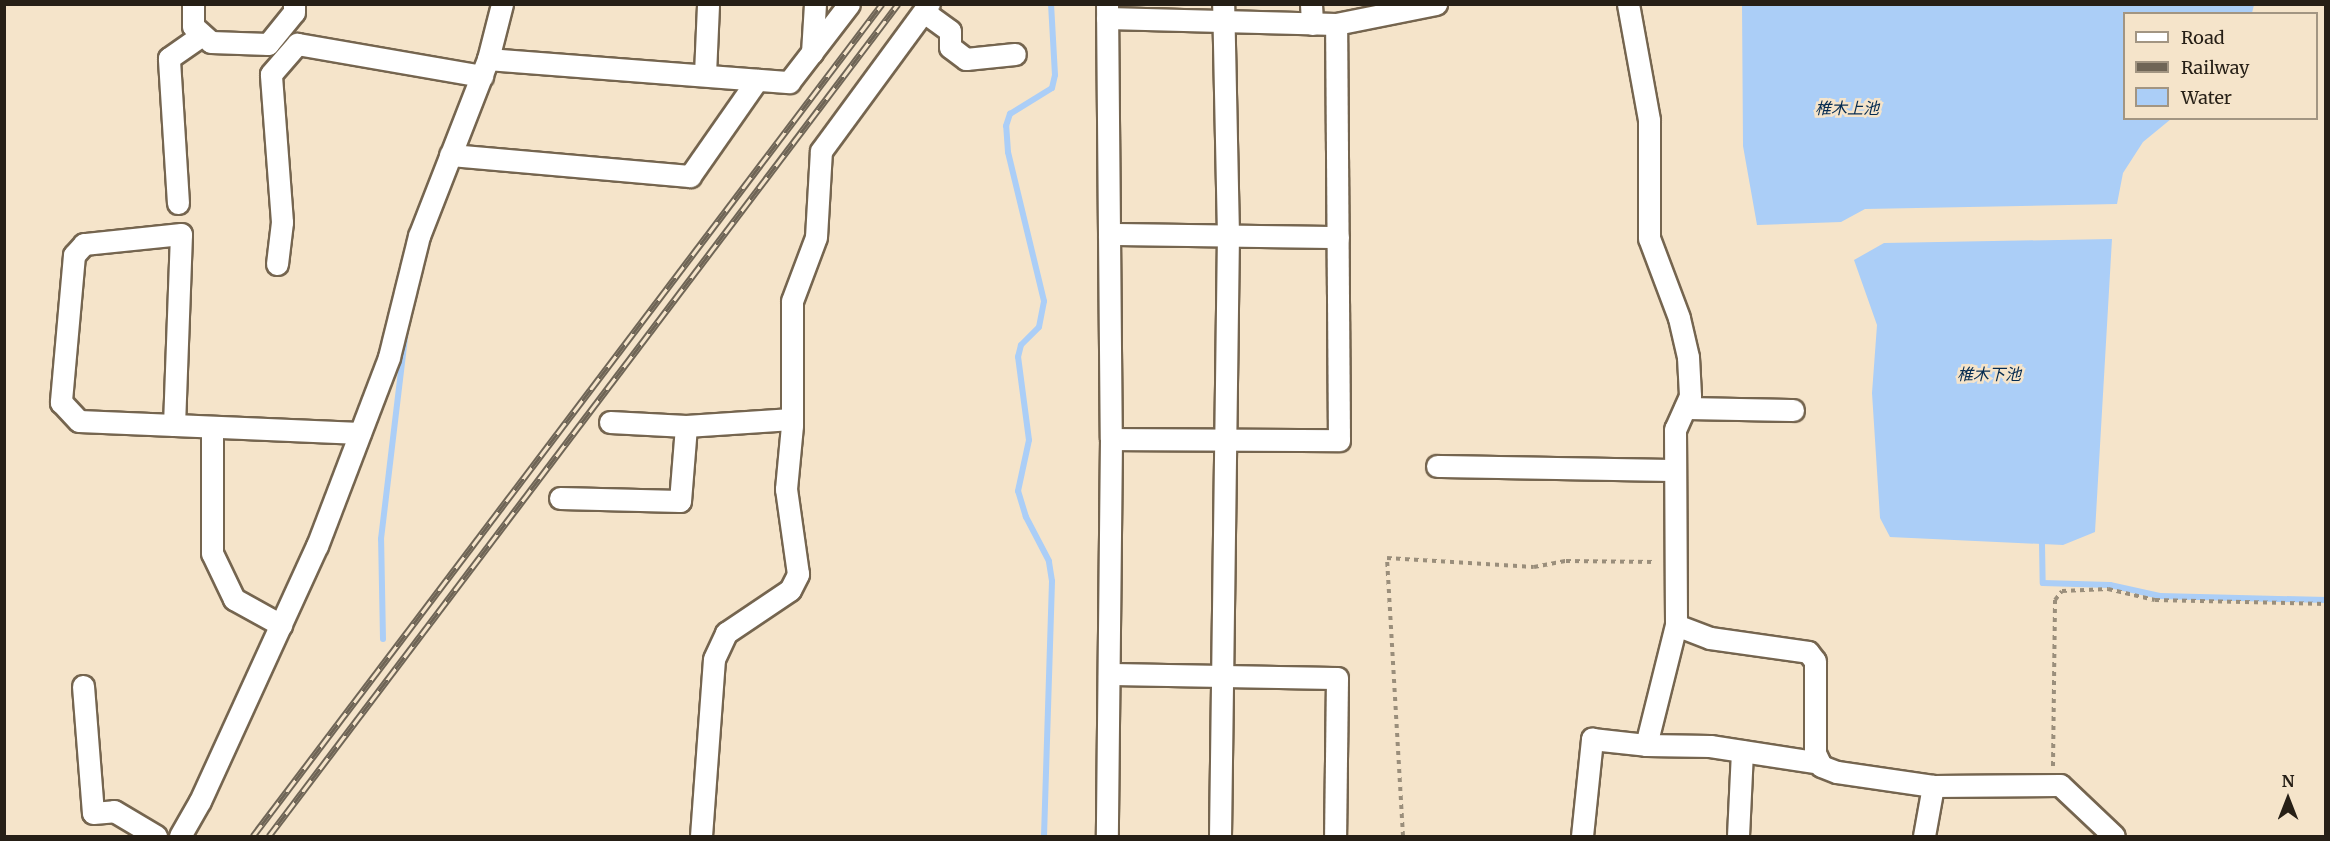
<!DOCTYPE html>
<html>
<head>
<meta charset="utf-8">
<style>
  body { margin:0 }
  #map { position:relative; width:2330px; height:841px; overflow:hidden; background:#f5e4ca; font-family:Merriweather,"Noto Sans JP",serif }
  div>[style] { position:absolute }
  .water>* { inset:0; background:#abcef7 }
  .stream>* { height:6px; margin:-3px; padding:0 3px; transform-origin:3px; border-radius:3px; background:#abcef7 }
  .path>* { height:4px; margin-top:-2px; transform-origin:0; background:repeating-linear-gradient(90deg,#9a8e7b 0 4.5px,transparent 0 9px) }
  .roads { filter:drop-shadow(2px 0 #75654f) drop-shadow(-2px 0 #75654f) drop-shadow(0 2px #75654f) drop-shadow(0 -2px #75654f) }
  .minor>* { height:21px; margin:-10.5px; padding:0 10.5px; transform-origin:10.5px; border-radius:10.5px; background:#fff }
  .rail>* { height:7px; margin-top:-3.5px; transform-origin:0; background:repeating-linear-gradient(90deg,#f5e4ca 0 14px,#6f6556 0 28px); box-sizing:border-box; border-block:2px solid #6f6556 }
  span { translate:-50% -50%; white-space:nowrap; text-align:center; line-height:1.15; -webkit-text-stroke:5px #f5e4ca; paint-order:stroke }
  .water-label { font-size:16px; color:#052b50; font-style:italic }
  .frame { position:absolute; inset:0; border:6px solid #261f16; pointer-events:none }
  .legend { position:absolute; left:2123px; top:12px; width:195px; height:108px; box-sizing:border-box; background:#f5e4ca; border:2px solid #a29582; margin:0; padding:8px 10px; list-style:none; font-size:18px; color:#261f16 }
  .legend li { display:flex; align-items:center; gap:12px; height:30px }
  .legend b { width:30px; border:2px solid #a29582 }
  .north { position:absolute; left:2258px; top:769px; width:60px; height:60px; -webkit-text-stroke:4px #f5e4ca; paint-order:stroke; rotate:0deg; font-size:16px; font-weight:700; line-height:24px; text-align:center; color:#261f16 }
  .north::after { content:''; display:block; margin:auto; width:21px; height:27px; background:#261f16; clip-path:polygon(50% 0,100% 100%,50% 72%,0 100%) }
</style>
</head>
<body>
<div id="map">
  <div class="water">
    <i style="clip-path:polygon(1742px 5px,1742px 4px,2254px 5px,2252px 13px,2124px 14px,2124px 118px,2171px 119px,2143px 142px,2123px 173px,2117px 204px,1865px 209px,1841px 222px,1757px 225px,1743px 146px)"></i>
    <i style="clip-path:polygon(2112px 239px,2095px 532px,2063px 545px,1890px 537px,1880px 518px,1872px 393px,1877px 325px,1854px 260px,1884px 243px)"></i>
  </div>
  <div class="stream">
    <i style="left:2042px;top:544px;width:39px;rotate:89deg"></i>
    <i style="left:2043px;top:583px;width:67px;rotate:1.7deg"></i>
    <i style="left:2110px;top:585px;width:51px;rotate:12.4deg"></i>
    <i style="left:2160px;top:596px;width:166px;rotate:1.4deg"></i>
    <i style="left:383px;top:639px;width:100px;rotate:-91.1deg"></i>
    <i style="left:381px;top:539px;width:210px;rotate:-83.2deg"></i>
    <i style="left:1044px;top:836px;width:255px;rotate:-88.2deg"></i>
    <i style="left:1052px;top:581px;width:20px;rotate:-99deg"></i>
    <i style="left:1049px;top:561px;width:50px;rotate:-117.6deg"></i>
    <i style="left:1026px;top:517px;width:27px;rotate:-107deg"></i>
    <i style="left:1018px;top:491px;width:52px;rotate:-77.8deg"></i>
    <i style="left:1029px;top:440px;width:84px;rotate:-97.5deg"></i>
    <i style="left:1018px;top:357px;width:12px;rotate:-76deg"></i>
    <i style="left:1021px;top:345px;width:25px;rotate:-45deg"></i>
    <i style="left:1039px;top:327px;width:26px;rotate:-79deg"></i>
    <i style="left:1044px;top:301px;width:153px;rotate:-103.6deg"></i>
    <i style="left:1008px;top:152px;width:26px;rotate:-94deg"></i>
    <i style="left:1006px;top:126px;width:13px;rotate:-72deg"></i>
    <i style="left:1010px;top:114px;width:49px;rotate:-31.8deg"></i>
    <i style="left:1052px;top:88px;width:13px;rotate:-77deg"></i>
    <i style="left:1055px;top:75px;width:71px;rotate:-93.2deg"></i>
  </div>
  <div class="path">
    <i style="left:2053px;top:766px;width:166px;rotate:-89.3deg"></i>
    <i style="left:2055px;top:600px;width:11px;rotate:-52deg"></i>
    <i style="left:2062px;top:591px;width:46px;rotate:-2.5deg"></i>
    <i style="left:2108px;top:589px;width:48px;rotate:13.2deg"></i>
    <i style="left:2155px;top:600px;width:171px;rotate:1.3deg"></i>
    <i style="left:1403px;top:836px;width:278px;rotate:-93.3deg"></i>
    <i style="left:1387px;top:558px;width:147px;rotate:3.5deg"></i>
    <i style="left:1534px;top:567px;width:33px;rotate:-11deg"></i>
    <i style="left:1566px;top:561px;width:90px;rotate:0.6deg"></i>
  </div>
  <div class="roads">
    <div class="minor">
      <i style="left:193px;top:4px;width:22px;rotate:90deg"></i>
      <i style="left:193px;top:26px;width:24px;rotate:42deg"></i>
      <i style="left:211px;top:42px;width:57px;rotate:2deg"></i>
      <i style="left:268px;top:44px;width:41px;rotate:-50.9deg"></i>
      <i style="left:294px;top:12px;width:8px;rotate:-90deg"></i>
      <i style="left:1107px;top:4px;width:435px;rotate:89.5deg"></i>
      <i style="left:1111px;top:439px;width:397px;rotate:90.6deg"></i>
      <i style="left:1311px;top:4px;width:20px;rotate:87deg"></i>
      <i style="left:1628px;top:4px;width:118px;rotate:79.7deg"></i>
      <i style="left:1649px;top:120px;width:118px;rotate:90deg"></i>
      <i style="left:1649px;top:238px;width:85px;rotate:69.4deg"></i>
      <i style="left:1679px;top:318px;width:40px;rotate:77deg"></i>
      <i style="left:1688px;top:357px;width:39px;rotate:87deg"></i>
      <i style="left:1690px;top:396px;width:36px;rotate:114deg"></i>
      <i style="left:1675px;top:429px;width:196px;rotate:89.7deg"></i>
      <i style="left:1676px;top:625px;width:36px;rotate:21deg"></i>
      <i style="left:1710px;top:638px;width:99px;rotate:8.1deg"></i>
      <i style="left:1808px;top:652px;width:11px;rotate:52deg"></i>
      <i style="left:1815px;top:661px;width:92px;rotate:90deg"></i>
      <i style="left:1815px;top:753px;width:14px;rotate:65deg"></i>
      <i style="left:1821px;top:766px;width:17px;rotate:21deg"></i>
      <i style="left:1837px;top:772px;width:97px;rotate:8.3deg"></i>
      <i style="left:1933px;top:786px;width:127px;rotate:-0.5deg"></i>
      <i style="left:2060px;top:785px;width:74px;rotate:43.4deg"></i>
      <i style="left:924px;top:12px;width:32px;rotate:36deg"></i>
      <i style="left:950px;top:31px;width:16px;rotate:90deg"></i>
      <i style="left:950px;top:47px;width:20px;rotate:37deg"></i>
      <i style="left:966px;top:59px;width:49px;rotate:-5.8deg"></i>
      <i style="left:1107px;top:18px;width:229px;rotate:1.5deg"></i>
      <i style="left:1336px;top:24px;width:102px;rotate:-11.3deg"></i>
      <i style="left:812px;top:53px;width:49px;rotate:-86.5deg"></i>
      <i style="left:488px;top:59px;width:302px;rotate:4.4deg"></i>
      <i style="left:789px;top:82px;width:98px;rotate:-52.4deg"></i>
      <i style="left:705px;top:74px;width:70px;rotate:-87.5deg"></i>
      <i style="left:450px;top:155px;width:241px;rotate:5deg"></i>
      <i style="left:690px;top:176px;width:117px;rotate:-55.1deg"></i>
      <i style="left:178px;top:203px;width:145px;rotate:-93.6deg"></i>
      <i style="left:169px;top:58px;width:40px;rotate:-34.9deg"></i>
      <i style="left:1109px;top:234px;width:229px;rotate:0.8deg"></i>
      <i style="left:277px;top:264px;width:42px;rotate:-83.2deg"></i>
      <i style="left:282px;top:222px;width:148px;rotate:-94.3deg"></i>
      <i style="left:271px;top:74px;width:40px;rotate:-49deg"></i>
      <i style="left:297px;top:44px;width:188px;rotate:9.8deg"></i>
      <i style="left:1685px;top:408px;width:108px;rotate:1.1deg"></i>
      <i style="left:610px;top:422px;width:76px;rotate:3deg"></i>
      <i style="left:686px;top:426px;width:106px;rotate:-3.8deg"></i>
      <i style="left:174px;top:425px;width:191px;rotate:-87.9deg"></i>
      <i style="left:181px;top:234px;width:98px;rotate:174.1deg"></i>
      <i style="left:84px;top:244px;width:15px;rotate:132deg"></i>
      <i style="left:74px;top:255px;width:148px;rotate:95.1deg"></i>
      <i style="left:61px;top:402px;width:26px;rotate:47deg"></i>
      <i style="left:79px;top:421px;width:95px;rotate:2.4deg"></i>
      <i style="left:174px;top:425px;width:186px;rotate:2.5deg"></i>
      <i style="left:212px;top:427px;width:126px;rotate:90deg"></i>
      <i style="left:212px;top:553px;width:51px;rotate:64.4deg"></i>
      <i style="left:234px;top:599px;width:54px;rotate:29deg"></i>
      <i style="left:1111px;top:439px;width:228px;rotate:0.3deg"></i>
      <i style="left:1339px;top:440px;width:416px;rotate:-90.4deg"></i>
      <i style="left:1437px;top:466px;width:238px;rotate:1deg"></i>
      <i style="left:560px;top:498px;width:120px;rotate:1.4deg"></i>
      <i style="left:680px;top:501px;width:75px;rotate:-85.4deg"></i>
      <i style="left:1109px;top:674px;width:228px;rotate:1deg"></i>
      <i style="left:1337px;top:678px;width:158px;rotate:90.7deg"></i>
      <i style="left:83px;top:686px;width:127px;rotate:85.5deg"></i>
      <i style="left:93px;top:813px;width:21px;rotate:-5deg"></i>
      <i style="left:114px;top:811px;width:49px;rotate:30.8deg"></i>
      <i style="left:1646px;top:745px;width:124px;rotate:-76deg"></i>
      <i style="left:180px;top:836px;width:40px;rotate:-60.3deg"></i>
      <i style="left:200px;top:801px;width:281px;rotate:-65.4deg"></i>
      <i style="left:317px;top:546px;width:202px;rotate:-69.1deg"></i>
      <i style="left:389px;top:357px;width:125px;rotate:-76.1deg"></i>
      <i style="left:419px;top:236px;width:190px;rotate:-68.7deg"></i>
      <i style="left:488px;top:59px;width:57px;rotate:-75.7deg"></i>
      <i style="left:701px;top:836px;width:177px;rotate:-85.8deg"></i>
      <i style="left:714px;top:659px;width:29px;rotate:-65deg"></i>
      <i style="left:726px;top:633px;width:77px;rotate:-33.9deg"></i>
      <i style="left:790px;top:590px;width:18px;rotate:-63deg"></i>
      <i style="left:798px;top:574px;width:86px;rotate:-98deg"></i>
      <i style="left:786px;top:489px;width:64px;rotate:-84.6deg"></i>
      <i style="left:792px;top:425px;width:124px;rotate:-90deg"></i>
      <i style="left:792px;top:301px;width:68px;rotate:-69.4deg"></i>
      <i style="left:816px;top:237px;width:86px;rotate:-86.7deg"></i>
      <i style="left:821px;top:151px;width:182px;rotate:-53.7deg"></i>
      <i style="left:1220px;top:836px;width:601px;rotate:-89.24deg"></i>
      <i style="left:1228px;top:235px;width:231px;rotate:-91.2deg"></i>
      <i style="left:1582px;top:836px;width:98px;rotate:-84.1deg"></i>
      <i style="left:1592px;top:739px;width:54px;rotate:6.3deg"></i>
      <i style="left:1646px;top:745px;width:64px;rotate:0.9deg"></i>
      <i style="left:1710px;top:746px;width:111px;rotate:8.8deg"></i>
      <i style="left:1738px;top:836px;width:85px;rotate:-87.3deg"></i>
      <i style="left:1924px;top:836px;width:51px;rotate:-79.8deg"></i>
    </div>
  </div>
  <div class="rail">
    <i style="left:253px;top:836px;width:1043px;rotate:-52.91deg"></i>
    <i style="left:269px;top:836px;width:1043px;rotate:-52.91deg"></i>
  </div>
  <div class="water-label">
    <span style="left:1847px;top:108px">椎木上池</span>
    <span style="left:1989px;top:374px">椎木下池</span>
  </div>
  <div class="frame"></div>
  <ul class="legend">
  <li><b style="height:8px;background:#fff"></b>Road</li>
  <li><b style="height:8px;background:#6f6556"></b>Railway</li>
  <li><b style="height:16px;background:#abcef7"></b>Water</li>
  </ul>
  <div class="north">N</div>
</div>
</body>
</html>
